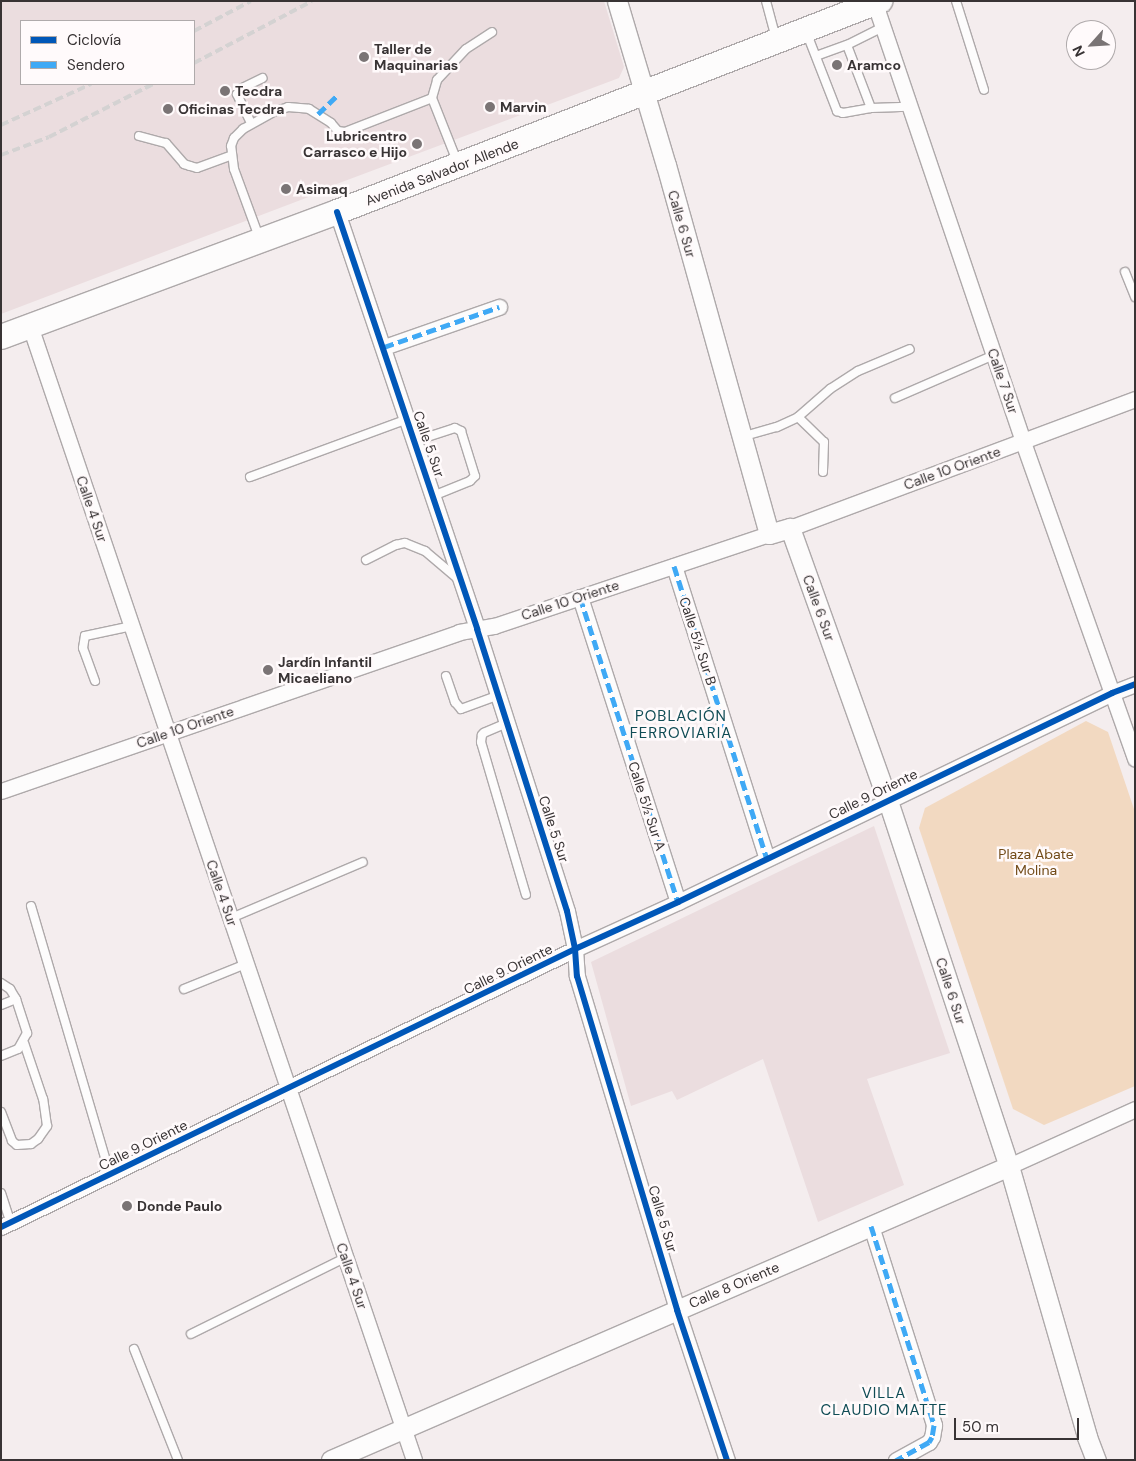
<!DOCTYPE html>
<html>
<head>
<meta charset="utf-8">
<style>
  body { margin:0 }
  #map { position:relative; width:1136px; height:1461px; overflow:hidden; background:#f4edee; font-family:"DM Sans",sans-serif }
  div>[style] { position:absolute }
  .built>* { inset:0; background:#ebdddf }
  .green>* { inset:0; background:#f2d9c1 }
  .roads { filter:drop-shadow(1px 0 #aea9aa) drop-shadow(-1px 0 #aea9aa) drop-shadow(0 1px #aea9aa) drop-shadow(0 -1px #aea9aa) }
  .service>* { height:8px; margin:-4px; padding:0 4px; transform-origin:4px; border-radius:4px; background:#fdfcfc }
  .minor>* { height:15px; margin:-7.5px; padding:0 7.5px; transform-origin:7.5px; border-radius:7.5px; background:#fdfcfc }
  .tertiary>* { height:19px; margin:-9.5px; padding:0 9.5px; transform-origin:9.5px; border-radius:9.5px; background:#fdfcfc }
  .primary>* { height:24px; margin:-12px; padding:0 12px; transform-origin:12px; border-radius:12px; background:#fdfcfc }
  .rail>* { height:4px; margin-top:-2px; transform-origin:0; background:repeating-linear-gradient(90deg,#d4d2d2 0 8px,transparent 0 12px) }
  .quiet>* { height:5px; margin-top:-2.5px; transform-origin:0; background:repeating-linear-gradient(90deg,#3fa9f5 0 10px,transparent 0 15px) }
  .cycleway>* { height:6px; margin:-3px; padding:0 3px; transform-origin:3px; border-radius:3px; background:#0057b8 }
  .dots>* { width:14px; height:14px; translate:-50% -50%; box-sizing:border-box; border:2px solid #fffafb; border-radius:50% }
  span { translate:-50% -50%; white-space:nowrap; text-align:center; line-height:1.15; -webkit-text-stroke:5px #fffafb; paint-order:stroke }
  .poi-label { font-size:14px; color:#383334; font-weight:700 }
  .left { translate:0 -50%; text-align:left }
  .right { translate:-100% -50%; text-align:right }
  .street-label { font-size:14px; color:#383334 }
  .park-label { font-size:14px; color:#724b18 }
  .neighbourhood-label { font-size:15px; color:#104c55; letter-spacing:1px }
  .frame { position:absolute; inset:0; border:2px solid #383334; pointer-events:none }
  .legend { position:absolute; left:20px; top:20px; width:175px; height:65px; box-sizing:border-box; background:#fffafb; border:1px solid #afaaab; margin:0; padding:6px 9px; list-style:none; font-size:15px; color:#383334 }
  .legend li { display:flex; align-items:center; gap:10px; height:25px }
  .legend b { width:25px; border:1px solid #afaaab }
  .north { position:absolute; left:1066px; top:20px; width:50px; height:50px; box-sizing:border-box; background:#fffafb; border:1px solid #afaaab; border-radius:50%; rotate:244deg; font-size:14px; font-weight:700; line-height:20px; text-align:center; color:#383334 }
  .north::after { content:''; display:block; margin:auto; width:18px; height:22px; background:#7a7475; clip-path:polygon(50% 0,100% 100%,50% 72%,0 100%) }
  .scale { position:absolute; left:954px; top:1418px; width:125px; height:22px; box-sizing:border-box; border:2px solid #383334; border-top:0; padding-left:6px; font-size:15px; line-height:18px; white-space:nowrap; color:#383334; -webkit-text-stroke:4px #fffafb; paint-order:stroke }
</style>
</head>
<body>
<div id="map">
  <div class="built">
    <i style="clip-path:polygon(evenodd,1px 1px,604px 1px,624px 67px,619px 78px,326px 188px,327px 190px,1px 314px,1px 1px,21px 21px,194px 21px,194px 84px,21px 84px,21px 21px)"></i>
    <i style="clip-path:polygon(874px 826px,950px 1053px,867px 1079px,904px 1185px,818px 1222px,763px 1059px,677px 1100px,672px 1091px,631px 1106px,591px 962px)"></i>
  </div>
  <div class="green">
    <i style="clip-path:polygon(1086px 721px,1108px 732px,1135px 812px,1135px 1086px,1044px 1125px,1013px 1109px,919px 828px,925px 808px)"></i>
  </div>
  <div class="roads">
    <div class="service">
      <i style="left:766px;top:1px;width:38px;rotate:75deg"></i>
      <i style="left:956px;top:1px;width:93px;rotate:72.5deg"></i>
      <i style="left:807px;top:34px;width:83px;rotate:68.7deg"></i>
      <i style="left:837px;top:111px;width:6px;rotate:18deg"></i>
      <i style="left:843px;top:113px;width:28px;rotate:-10deg"></i>
      <i style="left:871px;top:108px;width:37px;rotate:-2deg"></i>
      <i style="left:816px;top:56px;width:33px;rotate:-20deg"></i>
      <i style="left:432px;top:98px;width:19px;rotate:-74deg"></i>
      <i style="left:437px;top:80px;width:42px;rotate:-46.9deg"></i>
      <i style="left:466px;top:49px;width:31px;rotate:-33deg"></i>
      <i style="left:871px;top:108px;width:67px;rotate:-110.9deg"></i>
      <i style="left:847px;top:45px;width:40px;rotate:-26.6deg"></i>
      <i style="left:251px;top:123px;width:32px;rotate:-116deg"></i>
      <i style="left:237px;top:94px;width:6px;rotate:-59deg"></i>
      <i style="left:240px;top:89px;width:25px;rotate:-26deg"></i>
      <i style="left:139px;top:136px;width:28px;rotate:15deg"></i>
      <i style="left:166px;top:143px;width:28px;rotate:49deg"></i>
      <i style="left:184px;top:164px;width:6px;rotate:18deg"></i>
      <i style="left:190px;top:166px;width:7px;rotate:16deg"></i>
      <i style="left:197px;top:168px;width:37px;rotate:-20deg"></i>
      <i style="left:259px;top:237px;width:72px;rotate:-110.2deg"></i>
      <i style="left:234px;top:169px;width:23px;rotate:-97deg"></i>
      <i style="left:231px;top:146px;width:9px;rotate:-69deg"></i>
      <i style="left:234px;top:138px;width:13px;rotate:-45deg"></i>
      <i style="left:243px;top:129px;width:38px;rotate:-29deg"></i>
      <i style="left:276px;top:111px;width:13px;rotate:-18deg"></i>
      <i style="left:288px;top:107px;width:21px;rotate:5deg"></i>
      <i style="left:309px;top:109px;width:26px;rotate:32deg"></i>
      <i style="left:331px;top:123px;width:11px;rotate:49deg"></i>
      <i style="left:338px;top:131px;width:7px;rotate:8deg"></i>
      <i style="left:345px;top:132px;width:93px;rotate:-21.3deg"></i>
      <i style="left:432px;top:98px;width:68px;rotate:68.4deg"></i>
      <i style="left:1125px;top:272px;width:27px;rotate:68deg"></i>
      <i style="left:895px;top:398px;width:108px;rotate:-23.5deg"></i>
      <i style="left:798px;top:417px;width:36px;rotate:44deg"></i>
      <i style="left:824px;top:442px;width:30px;rotate:92deg"></i>
      <i style="left:741px;top:437px;width:37px;rotate:-16deg"></i>
      <i style="left:777px;top:427px;width:23px;rotate:-25deg"></i>
      <i style="left:798px;top:417px;width:43px;rotate:-41.2deg"></i>
      <i style="left:830px;top:389px;width:33px;rotate:-33deg"></i>
      <i style="left:858px;top:371px;width:56px;rotate:-22.9deg"></i>
      <i style="left:415px;top:441px;width:42px;rotate:-18deg"></i>
      <i style="left:455px;top:428px;width:7px;rotate:27deg"></i>
      <i style="left:461px;top:431px;width:47px;rotate:72.7deg"></i>
      <i style="left:475px;top:476px;width:7px;rotate:135deg"></i>
      <i style="left:470px;top:481px;width:40px;rotate:158deg"></i>
      <i style="left:250px;top:477px;width:168px;rotate:-20.2deg"></i>
      <i style="left:366px;top:560px;width:34px;rotate:-27deg"></i>
      <i style="left:396px;top:545px;width:9px;rotate:-13deg"></i>
      <i style="left:405px;top:543px;width:22px;rotate:22deg"></i>
      <i style="left:425px;top:551px;width:42px;rotate:40.2deg"></i>
      <i style="left:446px;top:676px;width:28px;rotate:71deg"></i>
      <i style="left:455px;top:702px;width:9px;rotate:49deg"></i>
      <i style="left:461px;top:709px;width:40px;rotate:-20.2deg"></i>
      <i style="left:95px;top:681px;width:35px;rotate:-110deg"></i>
      <i style="left:83px;top:648px;width:12px;rotate:-81deg"></i>
      <i style="left:85px;top:636px;width:48px;rotate:-12deg"></i>
      <i style="left:507px;top:723px;width:25px;rotate:157deg"></i>
      <i style="left:484px;top:733px;width:3px;rotate:135deg"></i>
      <i style="left:482px;top:735px;width:7px;rotate:98deg"></i>
      <i style="left:481px;top:742px;width:159px;rotate:73.6deg"></i>
      <i style="left:31px;top:906px;width:280px;rotate:73.6deg"></i>
      <i style="left:231px;top:918px;width:143px;rotate:-23deg"></i>
      <i style="left:1px;top:983px;width:11px;rotate:34deg"></i>
      <i style="left:10px;top:989px;width:12px;rotate:59deg"></i>
      <i style="left:184px;top:989px;width:67px;rotate:-22deg"></i>
      <i style="left:1px;top:1005px;width:16px;rotate:-22deg"></i>
      <i style="left:16px;top:999px;width:36px;rotate:72deg"></i>
      <i style="left:27px;top:1033px;width:18px;rotate:119deg"></i>
      <i style="left:18px;top:1049px;width:18px;rotate:158deg"></i>
      <i style="left:1px;top:1112px;width:31px;rotate:69deg"></i>
      <i style="left:12px;top:1141px;width:6px;rotate:39deg"></i>
      <i style="left:17px;top:1145px;width:14px;rotate:-4deg"></i>
      <i style="left:31px;top:1144px;width:9px;rotate:-36deg"></i>
      <i style="left:38px;top:1139px;width:16px;rotate:-55deg"></i>
      <i style="left:47px;top:1126px;width:27px;rotate:-98deg"></i>
      <i style="left:43px;top:1099px;width:59px;rotate:-108.7deg"></i>
      <i style="left:1px;top:1193px;width:32px;rotate:72deg"></i>
      <i style="left:191px;top:1334px;width:172px;rotate:-26.3deg"></i>
      <i style="left:134px;top:1349px;width:119px;rotate:68.4deg"></i>
    </div>
    <div class="minor">
      <i style="left:874px;top:1px;width:465px;rotate:71.3deg"></i>
      <i style="left:1023px;top:442px;width:336px;rotate:70.5deg"></i>
      <i style="left:337px;top:212px;width:440px;rotate:71.4deg"></i>
      <i style="left:477px;top:629px;width:296px;rotate:72.3deg"></i>
      <i style="left:567px;top:911px;width:39px;rotate:78deg"></i>
      <i style="left:575px;top:949px;width:27px;rotate:86deg"></i>
      <i style="left:577px;top:976px;width:349px;rotate:73.3deg"></i>
      <i style="left:677px;top:1310px;width:158px;rotate:71.6deg"></i>
      <i style="left:30px;top:326px;width:1197px;rotate:71.29deg"></i>
      <i style="left:384px;top:347px;width:122px;rotate:-19.2deg"></i>
      <i style="left:790px;top:528px;width:368px;rotate:-20.5deg"></i>
      <i style="left:674px;top:566px;width:307px;rotate:72.4deg"></i>
      <i style="left:580px;top:597px;width:320px;rotate:72.2deg"></i>
      <i style="left:1px;top:791px;width:485px;rotate:-19.1deg"></i>
      <i style="left:459px;top:632px;width:36px;rotate:-10deg"></i>
      <i style="left:494px;top:626px;width:290px;rotate:-18.5deg"></i>
      <i style="left:1009px;top:1166px;width:138px;rotate:-24.3deg"></i>
      <i style="left:871px;top:1226px;width:209px;rotate:72.4deg"></i>
      <i style="left:934px;top:1425px;width:12px;rotate:99deg"></i>
      <i style="left:932px;top:1437px;width:6px;rotate:121deg"></i>
      <i style="left:929px;top:1442px;width:38px;rotate:151deg"></i>
      <i style="left:1px;top:1227px;width:638px;rotate:-25.84deg"></i>
      <i style="left:575px;top:949px;width:113px;rotate:-24.5deg"></i>
      <i style="left:678px;top:902px;width:482px;rotate:-25.7deg"></i>
      <i style="left:1112px;top:693px;width:25px;rotate:-21deg"></i>
    </div>
    <div class="tertiary">
      <i style="left:617px;top:1px;width:171px;rotate:73.4deg"></i>
      <i style="left:666px;top:165px;width:383px;rotate:74.4deg"></i>
      <i style="left:769px;top:534px;width:22px;rotate:-16deg"></i>
      <i style="left:790px;top:528px;width:290px;rotate:70.3deg"></i>
      <i style="left:888px;top:801px;width:385px;rotate:71.7deg"></i>
      <i style="left:1009px;top:1166px;width:282px;rotate:73.9deg"></i>
      <i style="left:1087px;top:1437px;width:25px;rotate:69deg"></i>
      <i style="left:331px;top:1460px;width:739px;rotate:-23.44deg"></i>
    </div>
    <div class="primary">
      <i style="left:1px;top:337px;width:358px;rotate:-20.4deg"></i>
      <i style="left:337px;top:212px;width:583px;rotate:-21.24deg"></i>
    </div>
  </div>
  <div class="rail">
    <i style="left:194px;top:31px;width:64px;rotate:-27.8deg"></i>
    <i style="left:194px;top:63px;width:133px;rotate:-27.7deg"></i>
    <i style="left:1px;top:125px;width:99px;rotate:-24.5deg"></i>
    <i style="left:1px;top:155px;width:51px;rotate:-20.6deg"></i>
    <i style="left:49px;top:137px;width:117px;rotate:-27deg"></i>
  </div>
  <div class="quiet">
    <i style="left:318px;top:114px;width:28px;rotate:-44deg"></i>
    <i style="left:384px;top:347px;width:122px;rotate:-19.2deg"></i>
    <i style="left:674px;top:566px;width:307px;rotate:72.4deg"></i>
    <i style="left:580px;top:597px;width:320px;rotate:72.2deg"></i>
    <i style="left:871px;top:1226px;width:209px;rotate:72.4deg"></i>
    <i style="left:934px;top:1425px;width:12px;rotate:99deg"></i>
    <i style="left:932px;top:1437px;width:6px;rotate:121deg"></i>
    <i style="left:929px;top:1442px;width:38px;rotate:151deg"></i>
  </div>
  <div class="cycleway">
    <i style="left:337px;top:212px;width:440px;rotate:71.4deg"></i>
    <i style="left:477px;top:629px;width:296px;rotate:72.3deg"></i>
    <i style="left:567px;top:911px;width:39px;rotate:78deg"></i>
    <i style="left:575px;top:949px;width:27px;rotate:86deg"></i>
    <i style="left:577px;top:976px;width:349px;rotate:73.3deg"></i>
    <i style="left:677px;top:1310px;width:158px;rotate:71.6deg"></i>
    <i style="left:1px;top:1227px;width:638px;rotate:-25.84deg"></i>
    <i style="left:575px;top:949px;width:113px;rotate:-24.5deg"></i>
    <i style="left:678px;top:902px;width:482px;rotate:-25.7deg"></i>
    <i style="left:1112px;top:693px;width:25px;rotate:-21deg"></i>
  </div>
  <div class="dots">
    <i style="left:364px;top:57px;background:#7a7475"></i>
    <i style="left:837px;top:65px;background:#7a7475"></i>
    <i style="left:225px;top:91px;background:#7a7475"></i>
    <i style="left:490px;top:107px;background:#7a7475"></i>
    <i style="left:168px;top:109px;background:#7a7475"></i>
    <i style="left:417px;top:144px;background:#7a7475"></i>
    <i style="left:286px;top:189px;background:#7a7475"></i>
    <i style="left:268px;top:670px;background:#7a7475"></i>
    <i style="left:127px;top:1206px;background:#7a7475"></i>
  </div>
  <div class="poi-label">
    <span class="left" style="left:374px;top:57px">Taller de<br>Maquinarias</span>
    <span class="left" style="left:847px;top:65px">Aramco</span>
    <span class="left" style="left:235px;top:91px">Tecdra</span>
    <span class="left" style="left:500px;top:107px">Marvin</span>
    <span class="left" style="left:178px;top:109px">Oficinas Tecdra</span>
    <span class="right" style="left:407px;top:144px">Lubricentro<br>Carrasco e Hijo</span>
    <span class="left" style="left:296px;top:189px">Asimaq</span>
    <span class="left" style="left:278px;top:670px">Jardín Infantil<br>Micaeliano</span>
    <span class="left" style="left:137px;top:1206px">Donde Paulo</span>
  </div>
  <div class="street-label">
    <span style="left:442px;top:172px;rotate:-21deg">Avenida Salvador Allende</span>
    <span style="left:682px;top:224px;rotate:74deg">Calle 6 Sur</span>
    <span style="left:1003px;top:381px;rotate:71deg">Calle 7 Sur</span>
    <span style="left:429px;top:444px;rotate:71deg">Calle 5 Sur</span>
    <span style="left:952px;top:468px;rotate:-20deg">Calle 10 Oriente</span>
    <span style="left:92px;top:509px;rotate:71deg">Calle 4 Sur</span>
    <span style="left:570px;top:600px;rotate:-18deg">Calle 10 Oriente</span>
    <span style="left:819px;top:608px;rotate:70deg">Calle 6 Sur</span>
    <span style="left:698px;top:641px;rotate:72deg">Calle 5½ Sur B</span>
    <span style="left:185px;top:727px;rotate:-19deg">Calle 10 Oriente</span>
    <span style="left:873px;top:794px;rotate:-26deg">Calle 9 Oriente</span>
    <span style="left:647px;top:806px;rotate:72deg">Calle 5½ Sur A</span>
    <span style="left:554px;top:829px;rotate:72deg">Calle 5 Sur</span>
    <span style="left:222px;top:893px;rotate:71deg">Calle 4 Sur</span>
    <span style="left:508px;top:969px;rotate:-26deg">Calle 9 Oriente</span>
    <span style="left:951px;top:991px;rotate:72deg">Calle 6 Sur</span>
    <span style="left:143px;top:1145px;rotate:-26deg">Calle 9 Oriente</span>
    <span style="left:663px;top:1219px;rotate:73deg">Calle 5 Sur</span>
    <span style="left:352px;top:1276px;rotate:71deg">Calle 4 Sur</span>
    <span style="left:734px;top:1285px;rotate:-23deg">Calle 8 Oriente</span>
  </div>
  <div class="park-label">
    <span style="left:1036px;top:862px">Plaza Abate<br>Molina</span>
  </div>
  <div class="neighbourhood-label">
    <span style="left:681px;top:725px">POBLACIÓN<br>FERROVIARIA</span>
    <span style="left:884px;top:1402px">VILLA<br>CLAUDIO MATTE</span>
  </div>
  <div class="frame"></div>
  <ul class="legend">
  <li><b style="height:6px;background:#0057b8"></b>Ciclovía</li>
  <li><b style="height:6px;background:#3fa9f5"></b>Sendero</li>
  </ul>
  <div class="north">N</div>
  <div class="scale">50 m</div>
</div>
</body>
</html>
